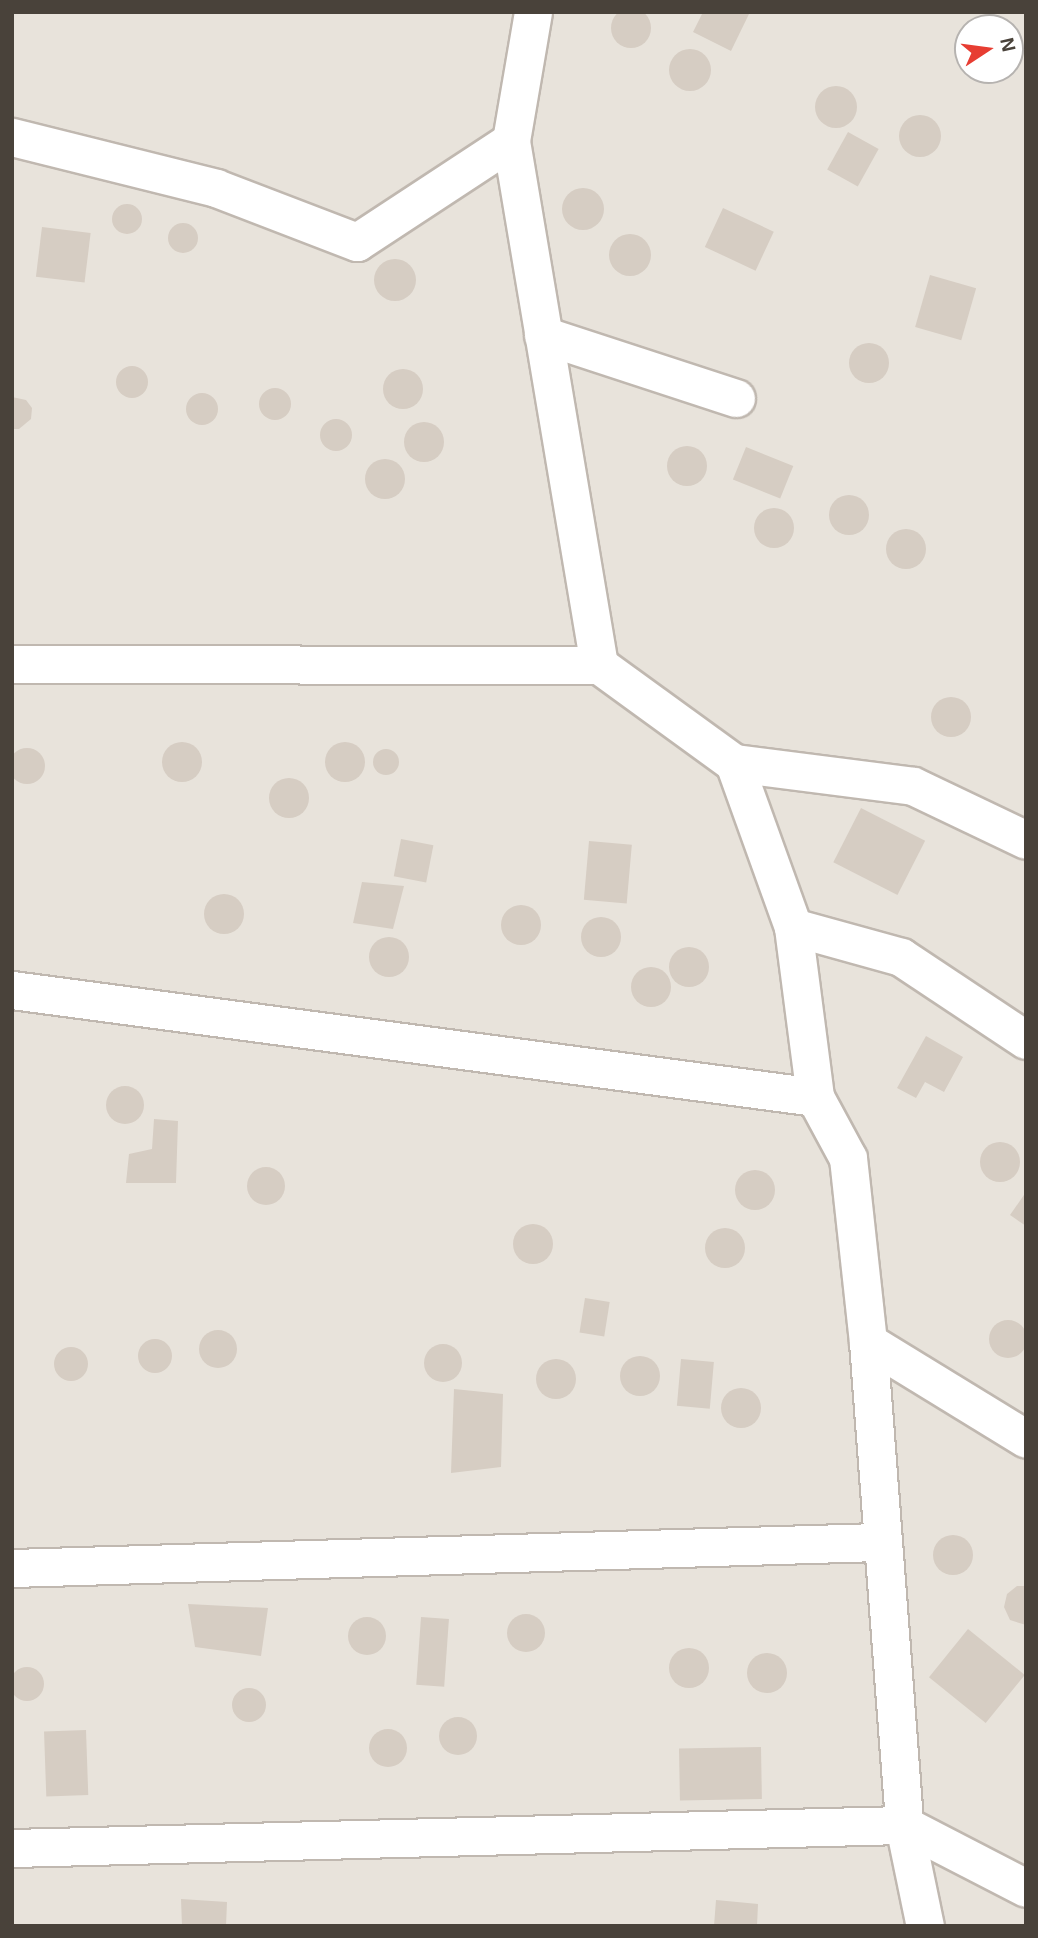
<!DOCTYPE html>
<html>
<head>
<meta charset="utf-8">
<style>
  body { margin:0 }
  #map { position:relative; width:1038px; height:1938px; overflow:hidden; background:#f5f2ec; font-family:Helvetica,sans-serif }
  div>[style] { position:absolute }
  .residential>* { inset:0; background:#e8e3db }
  .building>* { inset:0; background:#d6cdc3; transform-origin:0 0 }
  .round { border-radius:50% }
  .roads { filter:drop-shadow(2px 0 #c0b8b0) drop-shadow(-2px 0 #c0b8b0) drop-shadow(0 2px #c0b8b0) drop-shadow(0 -2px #c0b8b0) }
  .minor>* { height:37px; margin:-18.5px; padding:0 18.5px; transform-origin:18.5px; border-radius:18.5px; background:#fff }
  span { translate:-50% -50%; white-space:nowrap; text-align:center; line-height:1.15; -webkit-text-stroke:5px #fff; paint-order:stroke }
  .frame { position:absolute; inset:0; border:14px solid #49423a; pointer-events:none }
  .north { position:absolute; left:954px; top:14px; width:70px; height:70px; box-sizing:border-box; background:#fff; border:2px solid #b6b3b0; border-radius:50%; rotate:77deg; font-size:19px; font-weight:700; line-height:28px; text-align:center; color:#49423a }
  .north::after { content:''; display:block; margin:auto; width:24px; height:32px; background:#e73d32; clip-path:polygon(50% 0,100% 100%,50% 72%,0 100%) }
</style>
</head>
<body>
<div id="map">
  <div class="residential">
    <i style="clip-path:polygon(evenodd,12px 12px,1026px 12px,1026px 1926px,12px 1926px,12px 12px,968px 28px,1010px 28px,1010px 70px,968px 70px,968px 28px)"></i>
  </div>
  <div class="building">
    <i class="round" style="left:611px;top:8px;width:40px;height:40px"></i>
    <i style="clip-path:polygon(703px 12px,749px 14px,731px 51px,693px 32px)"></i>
    <i class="round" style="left:669px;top:49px;width:42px;height:42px"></i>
    <i class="round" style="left:815px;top:86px;width:42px;height:42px"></i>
    <i class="round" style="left:899px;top:115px;width:42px;height:42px"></i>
    <i style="left:848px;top:132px;width:35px;height:43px;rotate:29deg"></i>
    <i class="round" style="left:562px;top:188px;width:42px;height:42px"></i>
    <i class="round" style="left:112px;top:204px;width:30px;height:30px"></i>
    <i style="left:723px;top:208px;width:56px;height:43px;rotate:25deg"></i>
    <i class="round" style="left:168px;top:223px;width:30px;height:30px"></i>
    <i style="left:42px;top:227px;width:49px;height:50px;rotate:7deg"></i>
    <i class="round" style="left:609px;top:234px;width:42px;height:42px"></i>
    <i class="round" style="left:374px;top:259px;width:42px;height:42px"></i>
    <i style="left:930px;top:275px;width:48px;height:54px;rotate:16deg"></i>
    <i class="round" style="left:849px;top:343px;width:40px;height:40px"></i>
    <i class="round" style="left:116px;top:366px;width:32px;height:32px"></i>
    <i class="round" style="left:383px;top:369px;width:40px;height:40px"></i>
    <i class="round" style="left:259px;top:388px;width:32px;height:32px"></i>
    <i class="round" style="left:186px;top:393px;width:32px;height:32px"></i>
    <i style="clip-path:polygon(12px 397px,26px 400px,32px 408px,31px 419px,19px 429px,12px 429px)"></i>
    <i class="round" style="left:320px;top:419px;width:32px;height:32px"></i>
    <i class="round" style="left:404px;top:422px;width:40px;height:40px"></i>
    <i class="round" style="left:667px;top:446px;width:40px;height:40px"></i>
    <i style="left:746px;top:447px;width:51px;height:35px;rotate:22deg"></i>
    <i class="round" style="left:365px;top:459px;width:40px;height:40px"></i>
    <i class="round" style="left:829px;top:495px;width:40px;height:40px"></i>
    <i class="round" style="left:754px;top:508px;width:40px;height:40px"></i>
    <i class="round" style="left:886px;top:529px;width:40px;height:40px"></i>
    <i class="round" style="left:931px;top:697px;width:40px;height:40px"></i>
    <i class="round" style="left:325px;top:742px;width:40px;height:40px"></i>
    <i class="round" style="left:162px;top:742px;width:40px;height:40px"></i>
    <i class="round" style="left:9px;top:748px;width:36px;height:36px"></i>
    <i class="round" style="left:373px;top:749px;width:26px;height:26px"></i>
    <i class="round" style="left:269px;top:778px;width:40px;height:40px"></i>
    <i style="left:861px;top:808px;width:72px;height:61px;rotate:27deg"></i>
    <i style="left:401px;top:839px;width:33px;height:38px;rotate:11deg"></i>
    <i style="left:589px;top:841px;width:43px;height:59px;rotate:5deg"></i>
    <i style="clip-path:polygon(362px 882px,404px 886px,393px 929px,353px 923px)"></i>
    <i class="round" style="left:204px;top:894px;width:40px;height:40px"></i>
    <i class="round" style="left:501px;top:905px;width:40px;height:40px"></i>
    <i class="round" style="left:581px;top:917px;width:40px;height:40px"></i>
    <i class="round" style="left:369px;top:937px;width:40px;height:40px"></i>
    <i class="round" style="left:669px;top:947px;width:40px;height:40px"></i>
    <i class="round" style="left:631px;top:967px;width:40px;height:40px"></i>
    <i style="clip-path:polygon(926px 1036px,963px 1057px,944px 1092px,925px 1082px,916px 1098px,897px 1088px)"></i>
    <i class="round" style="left:106px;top:1086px;width:38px;height:38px"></i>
    <i style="clip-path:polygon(154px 1119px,178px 1121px,176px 1183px,126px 1183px,129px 1154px,152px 1149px)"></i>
    <i class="round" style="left:980px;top:1142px;width:40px;height:40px"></i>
    <i class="round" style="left:247px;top:1167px;width:38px;height:38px"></i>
    <i class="round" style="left:735px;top:1170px;width:40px;height:40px"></i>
    <i style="clip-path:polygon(1026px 1192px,1026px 1226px,1010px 1215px)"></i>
    <i class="round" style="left:513px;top:1224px;width:40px;height:40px"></i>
    <i class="round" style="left:705px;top:1228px;width:40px;height:40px"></i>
    <i style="left:585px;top:1298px;width:25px;height:35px;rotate:9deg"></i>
    <i class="round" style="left:989px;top:1320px;width:38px;height:38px"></i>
    <i class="round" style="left:199px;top:1330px;width:38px;height:38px"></i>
    <i class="round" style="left:138px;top:1339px;width:34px;height:34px"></i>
    <i class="round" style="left:424px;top:1344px;width:38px;height:38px"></i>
    <i class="round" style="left:54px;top:1347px;width:34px;height:34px"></i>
    <i class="round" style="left:620px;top:1356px;width:40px;height:40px"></i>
    <i style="left:681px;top:1359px;width:33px;height:47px;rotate:5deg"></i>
    <i class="round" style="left:536px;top:1359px;width:40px;height:40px"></i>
    <i class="round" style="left:721px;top:1388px;width:40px;height:40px"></i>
    <i style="clip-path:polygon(454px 1389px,503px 1394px,501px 1467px,451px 1473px)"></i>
    <i class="round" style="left:933px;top:1535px;width:40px;height:40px"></i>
    <i style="clip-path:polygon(1017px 1586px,1026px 1586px,1026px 1625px,1010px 1620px,1004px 1607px,1007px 1594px)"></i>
    <i style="clip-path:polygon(188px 1604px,268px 1608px,261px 1656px,195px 1647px)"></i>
    <i class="round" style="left:507px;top:1614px;width:38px;height:38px"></i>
    <i style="left:421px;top:1617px;width:28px;height:68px;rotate:4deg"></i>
    <i class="round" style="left:348px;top:1617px;width:38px;height:38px"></i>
    <i style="left:968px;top:1629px;width:73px;height:62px;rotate:39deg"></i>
    <i class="round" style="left:669px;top:1648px;width:40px;height:40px"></i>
    <i class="round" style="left:747px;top:1653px;width:40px;height:40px"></i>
    <i class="round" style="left:10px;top:1667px;width:34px;height:34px"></i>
    <i class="round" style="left:232px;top:1688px;width:34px;height:34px"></i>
    <i class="round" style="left:439px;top:1717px;width:38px;height:38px"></i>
    <i class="round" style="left:369px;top:1729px;width:38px;height:38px"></i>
    <i style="left:86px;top:1730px;width:65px;height:42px;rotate:88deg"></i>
    <i style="left:761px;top:1747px;width:52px;height:82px;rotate:89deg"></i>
    <i style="clip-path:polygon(181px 1899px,227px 1902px,226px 1926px,182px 1926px)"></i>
    <i style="clip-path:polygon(716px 1900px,758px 1904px,757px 1926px,714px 1926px)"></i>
  </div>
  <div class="roads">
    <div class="minor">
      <i style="left:533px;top:12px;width:131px;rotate:99.7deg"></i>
      <i style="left:511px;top:141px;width:531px;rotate:80.47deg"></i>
      <i style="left:599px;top:665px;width:167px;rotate:36deg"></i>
      <i style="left:734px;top:763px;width:174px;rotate:70.2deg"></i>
      <i style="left:793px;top:927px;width:171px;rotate:82.6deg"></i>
      <i style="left:815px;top:1097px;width:69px;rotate:61.6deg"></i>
      <i style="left:848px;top:1158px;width:185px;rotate:83.8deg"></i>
      <i style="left:868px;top:1342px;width:484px;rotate:85.7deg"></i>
      <i style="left:904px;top:1825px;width:103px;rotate:78.3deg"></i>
      <i style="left:12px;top:137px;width:210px;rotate:14deg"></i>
      <i style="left:216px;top:188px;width:151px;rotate:21deg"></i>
      <i style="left:357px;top:242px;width:184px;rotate:-33.3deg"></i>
      <i style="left:543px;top:335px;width:203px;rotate:18.1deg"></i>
      <i style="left:12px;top:664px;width:587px;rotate:0.1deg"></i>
      <i style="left:734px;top:763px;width:180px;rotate:7.3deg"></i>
      <i style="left:913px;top:786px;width:125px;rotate:25.5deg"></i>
      <i style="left:793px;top:927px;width:112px;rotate:15.5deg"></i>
      <i style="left:901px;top:957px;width:150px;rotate:33.6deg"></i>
      <i style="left:12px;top:990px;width:810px;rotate:7.59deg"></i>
      <i style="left:868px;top:1342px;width:185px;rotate:31.5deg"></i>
      <i style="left:12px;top:1568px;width:867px;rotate:-1.72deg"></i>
      <i style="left:12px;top:1848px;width:892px;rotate:-1.48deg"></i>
      <i style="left:904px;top:1825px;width:137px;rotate:27.3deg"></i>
    </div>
  </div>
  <div class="frame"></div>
  <div class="north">N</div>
</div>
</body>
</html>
